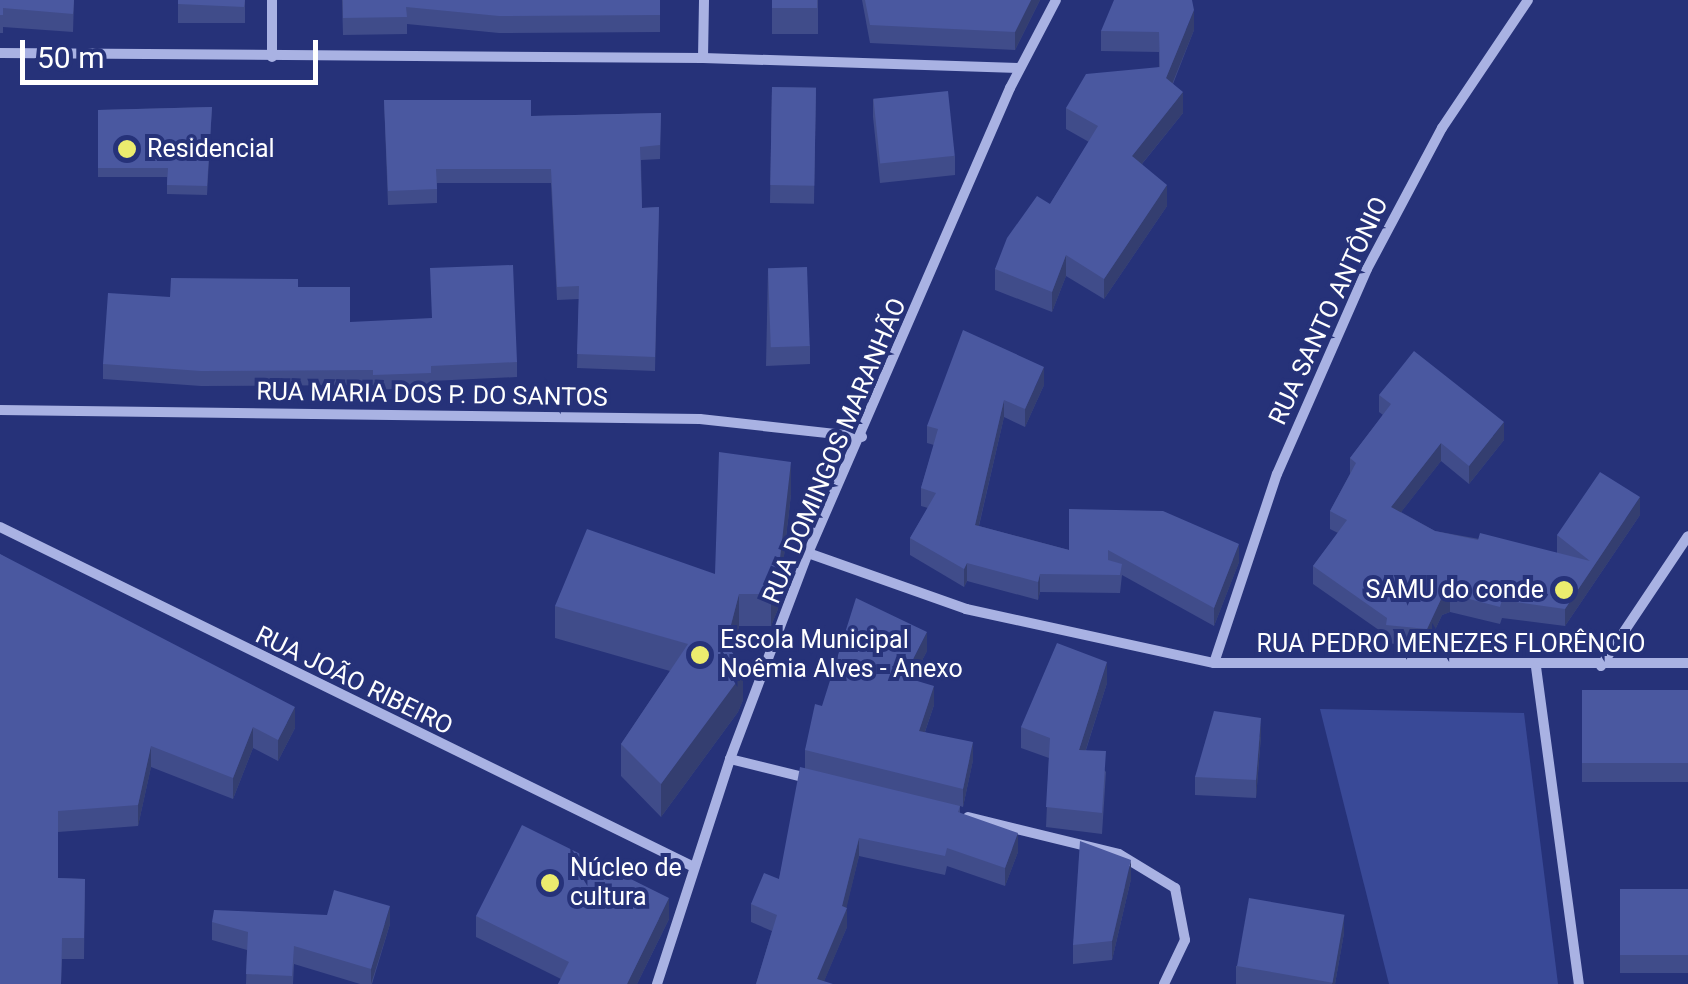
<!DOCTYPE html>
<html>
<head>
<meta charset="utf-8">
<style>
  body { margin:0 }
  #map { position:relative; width:1688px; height:984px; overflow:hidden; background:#263279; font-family:Roboto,sans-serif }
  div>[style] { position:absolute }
  .green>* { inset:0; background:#394997 }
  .minor>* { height:10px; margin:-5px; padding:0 5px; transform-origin:5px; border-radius:5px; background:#a9b2e3 }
  .wall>* { inset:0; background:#404c8a; transform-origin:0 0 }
  .shaded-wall>* { inset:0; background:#343e70 }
  .building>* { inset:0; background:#4a58a0; transform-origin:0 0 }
  .dots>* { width:28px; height:28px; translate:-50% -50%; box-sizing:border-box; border:5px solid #263279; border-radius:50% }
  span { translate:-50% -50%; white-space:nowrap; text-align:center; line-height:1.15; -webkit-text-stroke:8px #263279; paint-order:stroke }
  .poi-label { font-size:25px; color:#fff }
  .left { translate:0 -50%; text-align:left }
  .right { translate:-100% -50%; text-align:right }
  .street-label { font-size:25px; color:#fff }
  .scale { position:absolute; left:20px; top:40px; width:298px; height:45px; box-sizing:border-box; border:5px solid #fff; border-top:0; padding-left:12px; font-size:30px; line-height:35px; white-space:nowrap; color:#fff; -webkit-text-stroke:8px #263279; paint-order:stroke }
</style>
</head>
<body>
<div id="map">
  <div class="green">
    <i style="clip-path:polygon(1320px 709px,1524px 713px,1558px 984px,1389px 984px)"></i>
  </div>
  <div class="minor">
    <i style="left:0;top:53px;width:703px;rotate:0.41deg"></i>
    <i style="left:703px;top:58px;width:317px;rotate:1.8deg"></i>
    <i style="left:272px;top:57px;width:57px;rotate:-90deg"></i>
    <i style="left:703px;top:58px;width:58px;rotate:-89deg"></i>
    <i style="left:0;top:410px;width:700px;rotate:0.74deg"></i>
    <i style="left:700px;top:419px;width:163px;rotate:6.3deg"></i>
    <i style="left:0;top:527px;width:771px;rotate:26.1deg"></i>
    <i style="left:808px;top:553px;width:168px;rotate:19.5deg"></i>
    <i style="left:966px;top:609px;width:254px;rotate:12.3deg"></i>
    <i style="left:1214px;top:663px;width:474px"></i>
    <i style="left:1214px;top:663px;width:199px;rotate:-71.6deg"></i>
    <i style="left:1277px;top:474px;width:224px;rotate:-66.3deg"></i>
    <i style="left:1367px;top:269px;width:160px;rotate:-62deg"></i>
    <i style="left:1442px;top:128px;width:154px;rotate:-56.1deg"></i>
    <i style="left:1601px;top:666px;width:156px;rotate:-56.2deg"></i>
    <i style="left:1536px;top:667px;width:320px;rotate:82.3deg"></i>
    <i style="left:730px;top:759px;width:83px;rotate:13.9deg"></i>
    <i style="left:968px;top:817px;width:155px;rotate:13.8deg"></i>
    <i style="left:1119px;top:854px;width:66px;rotate:31.3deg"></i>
    <i style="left:1175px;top:888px;width:53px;rotate:79.1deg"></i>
    <i style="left:1185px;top:940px;width:49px;rotate:115.5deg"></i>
    <i style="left:657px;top:984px;width:237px;rotate:-72deg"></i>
    <i style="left:730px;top:759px;width:220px;rotate:-69.3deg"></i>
    <i style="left:808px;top:553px;width:507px;rotate:-66.52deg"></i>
    <i style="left:1010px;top:88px;width:99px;rotate:-62.4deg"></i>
  </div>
  <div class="wall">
    <i style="clip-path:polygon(0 0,74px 0,73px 32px,3px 27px,3px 33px,0 33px)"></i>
    <i style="left:178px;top:0;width:67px;height:23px"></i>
    <i style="clip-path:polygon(342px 0,660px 0,660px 32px,499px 33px,407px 24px,407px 34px,343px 35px)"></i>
    <i style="left:772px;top:0;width:46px;height:34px"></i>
    <i style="clip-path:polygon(862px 0,1040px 0,1015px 50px,870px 43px)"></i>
    <i style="clip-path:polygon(1194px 30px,1173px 84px,1183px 113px,1142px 164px,1167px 206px,1104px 299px,1066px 276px,1052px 312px,995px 290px,995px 269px,1050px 204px,1089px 142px,1066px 129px,1066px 108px,1159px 67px,1159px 52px,1101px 51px,1101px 31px)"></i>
    <i style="left:772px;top:87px;width:44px;height:116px;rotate:1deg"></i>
    <i style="clip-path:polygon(873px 99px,955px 156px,955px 175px,880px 183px,873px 117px)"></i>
    <i style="clip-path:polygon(384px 100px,531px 116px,661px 113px,660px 159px,641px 160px,642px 208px,659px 207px,655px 371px,577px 368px,579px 299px,557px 300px,551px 183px,437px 183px,437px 203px,388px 205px)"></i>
    <i style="clip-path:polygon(212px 107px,207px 195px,167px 194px,167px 177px,98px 177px,98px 110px)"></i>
    <i style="clip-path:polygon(768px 269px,810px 346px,810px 364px,766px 366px)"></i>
    <i style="clip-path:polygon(298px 287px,350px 322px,517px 362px,517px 377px,431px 381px,431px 387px,373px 390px,373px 385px,201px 386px,103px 379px,103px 364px,170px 297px)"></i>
    <i style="clip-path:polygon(1044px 385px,1025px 427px,1004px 417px,979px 526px,1069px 550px,1069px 509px,1239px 562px,1214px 626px,1122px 575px,1120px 593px,1040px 592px,1038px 600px,967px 581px,964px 587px,910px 555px,910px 538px,928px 508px,921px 506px,921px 488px,934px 445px,927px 443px,927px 426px)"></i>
    <i style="clip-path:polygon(1379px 395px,1504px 440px,1469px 484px,1441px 461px,1401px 512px,1435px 531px,1557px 553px,1557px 535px,1640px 515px,1565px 626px,1502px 618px,1500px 624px,1450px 612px,1442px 615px,1427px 647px,1386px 643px,1386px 635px,1313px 584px,1313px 566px,1338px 533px,1330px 529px,1330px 511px,1350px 474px,1350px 458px,1383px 415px,1379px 412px)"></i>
    <i style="clip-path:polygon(791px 494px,778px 609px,771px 626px,739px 626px,732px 653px,743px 700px,738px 712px,661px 817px,621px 776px,621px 744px,670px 671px,555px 638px,555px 606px,715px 574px)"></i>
    <i style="clip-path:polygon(0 554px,295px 728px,278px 761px,253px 748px,233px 799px,151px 767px,138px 826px,58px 832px,58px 878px,85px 879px,84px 959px,62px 959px,61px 984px,0 984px)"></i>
    <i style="clip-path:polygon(927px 651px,912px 679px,934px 705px,925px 732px,973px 760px,963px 807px,960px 806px,960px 813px,1018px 852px,1005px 886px,947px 866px,945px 875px,859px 856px,846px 908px,847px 927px,824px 981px,756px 984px,772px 931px,751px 922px,751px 904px,779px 879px,805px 768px,805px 750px,822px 706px)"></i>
    <i style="clip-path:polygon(1107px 683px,1086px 750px,1106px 772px,1102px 834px,1046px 827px,1049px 758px,1021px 748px,1021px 727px)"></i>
    <i style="left:1688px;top:690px;width:92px;height:106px;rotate:90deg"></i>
    <i style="clip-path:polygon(1261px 736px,1256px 798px,1195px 795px,1195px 777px)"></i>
    <i style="clip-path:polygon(1131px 879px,1112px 960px,1073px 964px,1073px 945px)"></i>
    <i style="left:1688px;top:889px;width:84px;height:68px;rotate:90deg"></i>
    <i style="clip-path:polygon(476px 916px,669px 919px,637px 984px,558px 984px,561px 979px,476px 937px)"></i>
    <i style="clip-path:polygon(212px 922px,390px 924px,372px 984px,360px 984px,294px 964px,293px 984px,246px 984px,247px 950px,212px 940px)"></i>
    <i style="clip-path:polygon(1344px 933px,1335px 984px,1236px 984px,1236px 966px)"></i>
  </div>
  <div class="shaded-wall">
    <i style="clip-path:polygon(1031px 0,1040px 0,1015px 50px,1015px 32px)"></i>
    <i style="clip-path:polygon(1194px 10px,1194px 30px,1166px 99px,1166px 78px)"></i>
    <i style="clip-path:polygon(1183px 92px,1183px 113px,1132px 176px,1132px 156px)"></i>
    <i style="clip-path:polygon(1167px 185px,1167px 206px,1104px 299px,1104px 279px)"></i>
    <i style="clip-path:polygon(1066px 255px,1066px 276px,1052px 312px,1052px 292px)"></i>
    <i style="clip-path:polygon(1044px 367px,1044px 385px,1025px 427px,1025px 409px)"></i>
    <i style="clip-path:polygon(1004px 400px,1004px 417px,975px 542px,975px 525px)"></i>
    <i style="clip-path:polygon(1504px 422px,1504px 440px,1469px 484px,1469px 466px)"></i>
    <i style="clip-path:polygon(1441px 443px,1441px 461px,1391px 525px,1391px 507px)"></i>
    <i style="clip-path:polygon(791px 462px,791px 494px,778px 609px,771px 626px,771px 594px)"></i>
    <i style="clip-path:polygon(1640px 497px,1640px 515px,1565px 626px,1565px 609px)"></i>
    <i style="clip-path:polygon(1239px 544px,1239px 562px,1214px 626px,1214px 608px)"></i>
    <i style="clip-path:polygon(967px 563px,967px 581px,964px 587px,964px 569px)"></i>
    <i style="clip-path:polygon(1040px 574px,1040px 592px,1038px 600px,1038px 582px)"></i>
    <i style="clip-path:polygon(739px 594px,739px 626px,726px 676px,726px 644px)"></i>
    <i style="clip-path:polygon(1450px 594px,1450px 612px,1442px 615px,1427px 647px,1427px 629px,1442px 597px)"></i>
    <i style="clip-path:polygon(927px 632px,927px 651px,904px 695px,904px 677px)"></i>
    <i style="clip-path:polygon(1107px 662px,1107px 683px,1079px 771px,1079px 750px)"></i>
    <i style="clip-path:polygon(743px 667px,743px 700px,738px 712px,661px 817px,661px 784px)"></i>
    <i style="clip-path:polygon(934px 686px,934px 705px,919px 749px,919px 731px)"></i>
    <i style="clip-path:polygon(295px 707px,295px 728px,278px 761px,278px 740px)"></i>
    <i style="clip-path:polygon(1261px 718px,1261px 736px,1256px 798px,1256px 780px)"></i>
    <i style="clip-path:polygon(253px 727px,253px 748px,233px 799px,233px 778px)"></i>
    <i style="clip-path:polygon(973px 742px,973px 760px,963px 807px,963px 789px)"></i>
    <i style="clip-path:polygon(151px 746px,151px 767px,138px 826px,138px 805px)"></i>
    <i style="clip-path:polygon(1018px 833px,1018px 852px,1005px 886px,1005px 868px)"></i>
    <i style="clip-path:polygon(859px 838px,859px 856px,845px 914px,847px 908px,847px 927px,823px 984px,817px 979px,842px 906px)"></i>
    <i style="clip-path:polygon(1131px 860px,1131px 879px,1112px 960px,1112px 941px)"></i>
    <i style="clip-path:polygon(669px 898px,669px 919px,637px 984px,627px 984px)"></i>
    <i style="clip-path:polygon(390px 906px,390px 924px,371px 984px,371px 969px)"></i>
    <i style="clip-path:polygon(1344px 915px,1344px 933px,1335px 984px,1332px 984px)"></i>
  </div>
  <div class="building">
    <i style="clip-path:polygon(0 0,74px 0,73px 14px,3px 8px,3px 15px,0 15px)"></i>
    <i style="clip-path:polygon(178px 0,245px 0,244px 7px,178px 4px)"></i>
    <i style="clip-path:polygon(343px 0,660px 0,660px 15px,499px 16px,406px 7px,407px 17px,343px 18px)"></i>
    <i style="left:772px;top:0;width:45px;height:8px"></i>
    <i style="clip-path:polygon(865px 0,1031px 0,1015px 32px,870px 25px)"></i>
    <i style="clip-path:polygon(1114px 0,1192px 0,1194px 10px,1166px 78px,1183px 92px,1132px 156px,1167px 185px,1104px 279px,1066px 255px,1052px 292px,995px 269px,1007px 238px,1037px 196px,1050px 204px,1098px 126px,1066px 108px,1086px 74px,1160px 67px,1159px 32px,1101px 31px)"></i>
    <i style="left:772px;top:87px;width:44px;height:98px;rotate:1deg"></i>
    <i style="left:948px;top:91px;width:65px;height:75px;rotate:84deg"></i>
    <i style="clip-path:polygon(384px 100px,531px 100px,531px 116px,661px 113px,660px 145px,640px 147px,642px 208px,659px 207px,655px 357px,577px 354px,579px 286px,557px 287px,551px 169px,436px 169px,437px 189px,388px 191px)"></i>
    <i style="clip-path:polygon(212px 107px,207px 186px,167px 185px,168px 168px,98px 168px,98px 110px)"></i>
    <i style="clip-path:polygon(513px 265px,517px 362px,431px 366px,431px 373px,373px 375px,373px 370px,201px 371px,103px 364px,108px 293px,170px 297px,171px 278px,298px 279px,298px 287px,350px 287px,350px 322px,432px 318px,430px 268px)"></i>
    <i style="left:807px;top:267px;width:79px;height:39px;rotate:88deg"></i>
    <i style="clip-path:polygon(963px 330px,1044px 367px,1025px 409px,1004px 400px,975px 525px,1069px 550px,1069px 509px,1163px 511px,1239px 544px,1214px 608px,1108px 550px,1108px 560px,1122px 564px,1120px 575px,1040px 574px,1038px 582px,967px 563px,964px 569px,910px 538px,936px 493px,921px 488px,938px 429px,927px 426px)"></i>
    <i style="clip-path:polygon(1414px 351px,1504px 422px,1469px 466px,1441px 443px,1391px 507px,1435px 531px,1478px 540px,1480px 533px,1590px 561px,1557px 535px,1600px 472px,1640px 497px,1565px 609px,1502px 600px,1500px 607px,1450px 594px,1442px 597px,1427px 629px,1386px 625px,1387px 618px,1313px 566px,1347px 520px,1330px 511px,1356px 463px,1350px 458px,1391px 404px,1379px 395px)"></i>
    <i style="clip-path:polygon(719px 452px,791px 462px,778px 576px,771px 594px,739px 594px,726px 644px,743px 667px,738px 680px,661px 784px,621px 744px,688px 644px,555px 606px,587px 529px,715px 574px)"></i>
    <i style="clip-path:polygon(0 554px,295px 707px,278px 740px,253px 727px,233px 778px,151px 746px,138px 805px,58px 811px,58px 878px,85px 879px,84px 938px,62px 938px,61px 984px,0 984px)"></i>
    <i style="clip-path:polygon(856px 598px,927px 632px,904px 677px,934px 686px,919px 731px,973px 742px,963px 789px,805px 750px,815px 704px,822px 706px)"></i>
    <i style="clip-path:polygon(1057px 643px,1107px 662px,1079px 750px,1106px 751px,1102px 813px,1046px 807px,1050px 738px,1021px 727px)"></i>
    <i style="left:1688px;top:690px;width:73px;height:106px;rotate:90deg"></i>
    <i style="clip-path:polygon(1214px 711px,1261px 718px,1256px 780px,1195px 777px)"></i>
    <i style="clip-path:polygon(800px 767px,960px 806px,958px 812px,1018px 833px,1005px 868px,947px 848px,945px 856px,859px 838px,842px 906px,847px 908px,817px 979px,833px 984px,756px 984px,777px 915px,751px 904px,764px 873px,779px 879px)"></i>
    <i style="clip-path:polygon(522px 825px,669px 898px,627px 984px,558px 984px,569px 962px,476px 916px)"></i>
    <i style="clip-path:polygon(1080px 841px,1131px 860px,1112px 941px,1073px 945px)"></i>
    <i style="left:1688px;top:889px;width:66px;height:68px;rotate:90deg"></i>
    <i style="clip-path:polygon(334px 890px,390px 906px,371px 969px,294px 946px,292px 976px,246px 974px,248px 932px,212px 922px,214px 910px,327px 915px)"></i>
    <i style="left:1249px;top:898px;width:97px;height:69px;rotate:10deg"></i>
  </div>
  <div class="dots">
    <i style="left:127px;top:149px;background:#ecec6e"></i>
    <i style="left:1564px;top:590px;background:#ecec6e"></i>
    <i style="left:700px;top:655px;background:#ecec6e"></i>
    <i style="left:550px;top:883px;background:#ecec6e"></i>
  </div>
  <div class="poi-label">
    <span class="left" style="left:147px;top:149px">Residencial</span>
    <span class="right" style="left:1544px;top:590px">SAMU do conde</span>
    <span class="left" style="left:720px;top:655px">Escola Municipal<br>Noêmia Alves - Anexo</span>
    <span class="left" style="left:570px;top:883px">Núcleo de<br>cultura</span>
  </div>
  <div class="street-label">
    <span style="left:1329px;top:311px;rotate:-65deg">RUA SANTO ANTÔNIO</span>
    <span style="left:432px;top:395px;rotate:1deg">RUA MARIA DOS P. DO SANTOS</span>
    <span style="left:835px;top:451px;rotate:-67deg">RUA DOMINGOS MARANHÃO</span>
    <span style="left:1451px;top:644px">RUA PEDRO MENEZES FLORÊNCIO</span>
    <span style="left:354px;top:681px;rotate:26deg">RUA JOÃO RIBEIRO</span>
  </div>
  <div class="scale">50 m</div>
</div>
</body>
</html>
